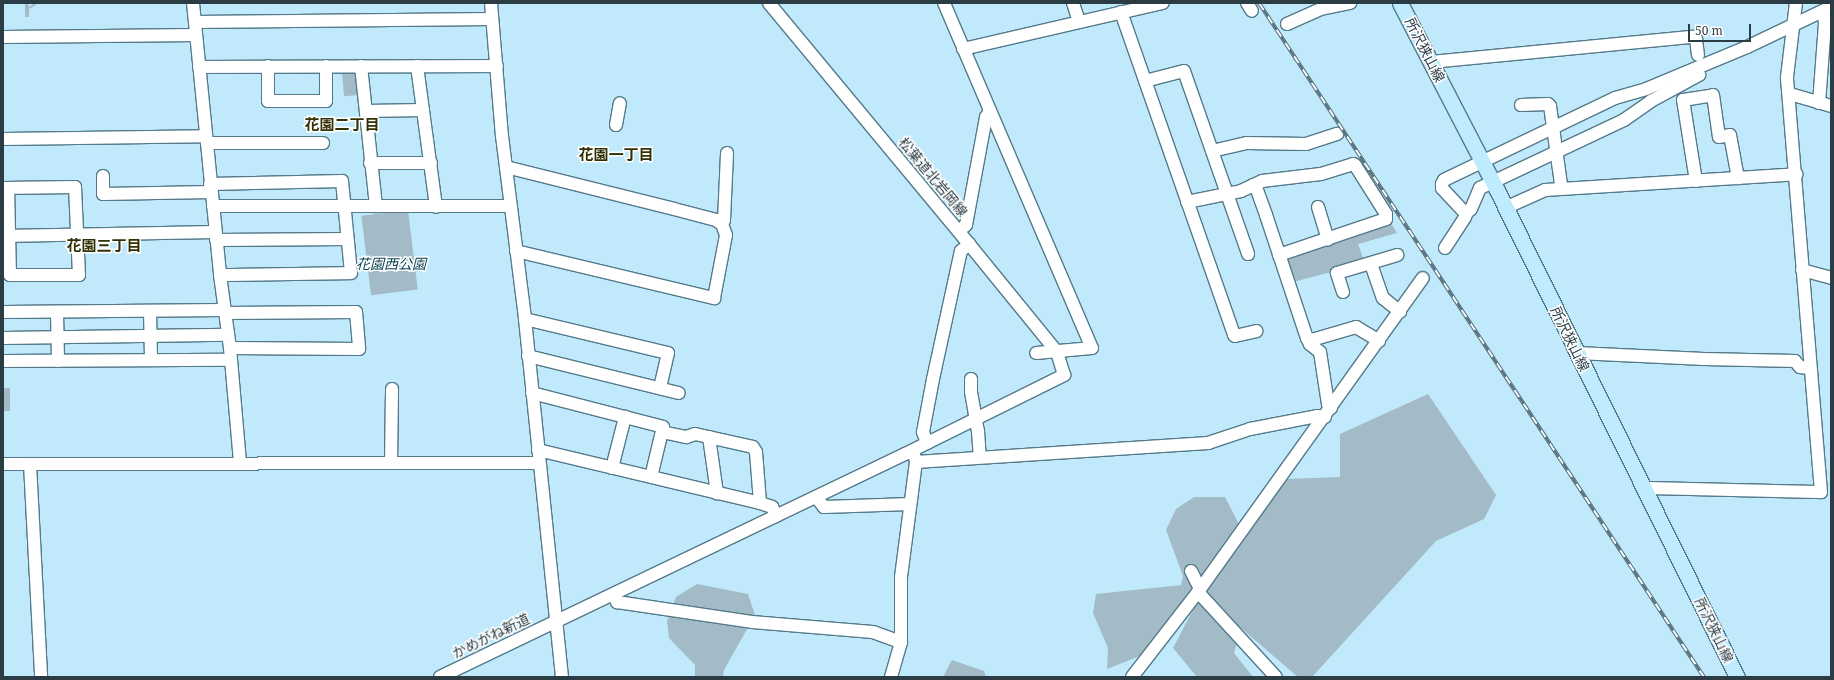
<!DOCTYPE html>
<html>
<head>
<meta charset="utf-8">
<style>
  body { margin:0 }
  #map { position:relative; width:1834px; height:680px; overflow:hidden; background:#c0e9fb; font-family:"Noto Serif","Noto Sans JP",serif }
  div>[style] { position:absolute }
  .green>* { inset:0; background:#a3bbc6; transform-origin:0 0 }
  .roads { filter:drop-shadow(1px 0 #547a8a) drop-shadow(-1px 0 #547a8a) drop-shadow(0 1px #547a8a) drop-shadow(0 -1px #547a8a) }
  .minor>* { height:12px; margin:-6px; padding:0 6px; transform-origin:6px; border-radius:6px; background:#fff }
  .major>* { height:15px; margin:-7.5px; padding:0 7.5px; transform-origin:7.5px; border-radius:7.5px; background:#bfebfe }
  .rail>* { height:4px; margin-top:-2px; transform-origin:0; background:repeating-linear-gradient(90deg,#fff 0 8px,#566e79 0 16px); box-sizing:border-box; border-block:1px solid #566e79 }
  span { translate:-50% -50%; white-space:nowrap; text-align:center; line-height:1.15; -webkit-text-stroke:3px #fff; paint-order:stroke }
  .street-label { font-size:14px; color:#2c3c44 }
  .park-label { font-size:14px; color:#043d50; font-style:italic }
  .neighbourhood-label { font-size:15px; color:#323005; font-weight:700 }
  .frame { position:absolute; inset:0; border:4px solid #2c3c44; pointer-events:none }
  .scale { position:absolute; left:1688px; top:24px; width:63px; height:18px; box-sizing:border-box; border:2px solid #2c3c44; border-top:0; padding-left:5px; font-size:12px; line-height:14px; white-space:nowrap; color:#2c3c44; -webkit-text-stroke:3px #fff; paint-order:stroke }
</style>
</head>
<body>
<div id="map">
  <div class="green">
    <i style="clip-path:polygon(25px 3px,28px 3px,29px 7px,35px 3px,36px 5px,29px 9px,29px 17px,25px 17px)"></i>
    <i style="left:357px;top:72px;width:23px;height:15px;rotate:85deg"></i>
    <i style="left:408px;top:210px;width:80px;height:47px;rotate:83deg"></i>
    <i style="clip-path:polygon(1391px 223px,1397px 233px,1358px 244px,1365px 263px,1293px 282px,1284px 256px)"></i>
    <i style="left:3px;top:388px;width:7px;height:23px"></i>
    <i style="clip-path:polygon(1428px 394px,1496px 495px,1484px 519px,1436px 541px,1312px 677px,1298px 677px,1241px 628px,1234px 653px,1253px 677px,1197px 677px,1173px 648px,1197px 602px,1190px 592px,1140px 656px,1107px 669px,1108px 648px,1093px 613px,1096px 594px,1181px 585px,1183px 576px,1166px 530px,1176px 509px,1194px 497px,1225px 497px,1245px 536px,1286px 479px,1340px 477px,1340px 434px)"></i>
    <i style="clip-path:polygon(697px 584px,748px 594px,755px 615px,724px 670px,723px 677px,695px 677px,695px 665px,669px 638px,667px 621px,676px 597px)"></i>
    <i style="clip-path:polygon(952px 660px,984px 671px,986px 677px,943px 677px)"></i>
  </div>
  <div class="roads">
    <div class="minor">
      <i style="left:193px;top:3px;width:273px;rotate:84.3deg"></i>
      <i style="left:220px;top:275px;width:74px;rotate:82.2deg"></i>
      <i style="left:230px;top:348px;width:115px;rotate:85deg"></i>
      <i style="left:491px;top:3px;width:133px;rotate:85.3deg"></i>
      <i style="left:502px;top:136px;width:184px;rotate:82.8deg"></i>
      <i style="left:525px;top:319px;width:360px;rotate:84.1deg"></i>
      <i style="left:944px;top:3px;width:375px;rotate:66.8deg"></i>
      <i style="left:1092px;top:348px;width:56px;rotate:174.9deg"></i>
      <i style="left:1073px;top:3px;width:20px;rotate:72deg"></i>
      <i style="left:1247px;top:3px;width:9px;rotate:58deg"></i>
      <i style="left:1121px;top:12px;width:342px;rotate:70.7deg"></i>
      <i style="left:1234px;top:335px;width:1px;rotate:45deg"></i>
      <i style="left:1235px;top:336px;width:22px;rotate:-13deg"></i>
      <i style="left:195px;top:22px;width:297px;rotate:-0.6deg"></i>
      <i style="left:1287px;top:24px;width:37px;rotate:-24deg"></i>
      <i style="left:1321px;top:9px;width:30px;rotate:-12deg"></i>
      <i style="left:3px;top:37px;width:193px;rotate:-0.6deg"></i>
      <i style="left:963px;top:49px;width:205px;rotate:-13deg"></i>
      <i style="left:1431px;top:62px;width:263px;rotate:-5.5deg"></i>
      <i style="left:1693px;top:37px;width:4px;rotate:34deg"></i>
      <i style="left:1696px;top:39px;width:16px;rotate:83deg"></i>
      <i style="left:268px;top:66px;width:35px;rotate:90deg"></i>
      <i style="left:268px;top:101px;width:58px"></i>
      <i style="left:326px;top:101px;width:35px;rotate:-90deg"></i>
      <i style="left:361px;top:66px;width:141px;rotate:83.9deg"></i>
      <i style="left:417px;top:66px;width:142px;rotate:82.3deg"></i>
      <i style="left:199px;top:67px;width:298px;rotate:-0.2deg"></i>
      <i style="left:1145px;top:81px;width:40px;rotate:-14.4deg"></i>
      <i style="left:1184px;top:71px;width:194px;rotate:70.7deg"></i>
      <i style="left:1790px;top:94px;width:43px;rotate:16.3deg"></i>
      <i style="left:1819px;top:103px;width:80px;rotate:-85.7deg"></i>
      <i style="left:1825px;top:23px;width:12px;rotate:-99deg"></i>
      <i style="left:1521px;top:105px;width:27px;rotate:-2deg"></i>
      <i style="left:1548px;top:104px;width:3px;rotate:45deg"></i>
      <i style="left:1550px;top:106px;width:79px;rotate:82deg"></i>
      <i style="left:366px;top:111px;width:57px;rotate:-1deg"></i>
      <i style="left:616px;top:125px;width:22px;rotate:-80deg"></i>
      <i style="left:3px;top:139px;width:203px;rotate:-0.8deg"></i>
      <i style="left:207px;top:143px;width:116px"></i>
      <i style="left:1212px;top:151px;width:36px;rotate:-13deg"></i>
      <i style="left:1247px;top:143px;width:59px;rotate:1deg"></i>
      <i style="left:1306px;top:144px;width:33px;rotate:-18deg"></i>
      <i style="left:370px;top:163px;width:61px"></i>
      <i style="left:506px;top:167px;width:173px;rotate:14deg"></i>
      <i style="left:674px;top:209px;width:43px;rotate:14.7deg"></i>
      <i style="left:716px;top:220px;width:7px;rotate:34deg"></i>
      <i style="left:103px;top:176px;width:18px;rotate:90deg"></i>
      <i style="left:103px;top:194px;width:108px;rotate:-1.1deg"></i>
      <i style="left:1696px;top:181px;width:82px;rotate:-99.1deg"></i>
      <i style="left:1683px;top:100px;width:30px;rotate:-9deg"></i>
      <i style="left:1713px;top:95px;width:42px;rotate:81.9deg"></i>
      <i style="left:1719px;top:137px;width:11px;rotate:-10deg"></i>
      <i style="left:1730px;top:135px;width:44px;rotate:79.5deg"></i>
      <i style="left:210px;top:184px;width:132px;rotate:-1.3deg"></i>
      <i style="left:342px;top:181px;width:92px;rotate:84.4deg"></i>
      <i style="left:351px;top:273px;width:131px;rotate:179.1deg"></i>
      <i style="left:1253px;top:185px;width:6px;rotate:51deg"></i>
      <i style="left:1257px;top:190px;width:27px;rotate:70deg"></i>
      <i style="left:1266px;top:215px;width:130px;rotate:71.6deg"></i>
      <i style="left:1307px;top:338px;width:7px;rotate:63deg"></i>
      <i style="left:1310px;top:344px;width:13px;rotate:39deg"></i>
      <i style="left:1320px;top:352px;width:53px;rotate:81.3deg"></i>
      <i style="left:1328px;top:404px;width:5px;rotate:53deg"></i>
      <i style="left:3px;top:188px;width:72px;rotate:-0.8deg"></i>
      <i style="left:75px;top:187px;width:88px;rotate:87.4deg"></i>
      <i style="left:79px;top:275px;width:69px;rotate:180deg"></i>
      <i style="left:10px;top:275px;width:87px;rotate:-91.3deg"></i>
      <i style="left:1187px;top:202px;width:55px;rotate:-11.5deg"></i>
      <i style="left:1241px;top:191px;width:23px;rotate:-25deg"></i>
      <i style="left:1262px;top:181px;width:59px;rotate:-6.8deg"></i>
      <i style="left:1321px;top:174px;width:34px;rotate:-17deg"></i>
      <i style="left:1353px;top:164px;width:2px;rotate:27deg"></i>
      <i style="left:1355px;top:165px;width:58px;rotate:57.7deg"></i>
      <i style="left:1386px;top:214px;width:5px;rotate:90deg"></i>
      <i style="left:1386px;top:219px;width:113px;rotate:161.4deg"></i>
      <i style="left:213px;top:206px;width:297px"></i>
      <i style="left:1318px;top:207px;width:34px;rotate:73deg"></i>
      <i style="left:1505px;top:208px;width:44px;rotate:-24.2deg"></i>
      <i style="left:1545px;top:190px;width:252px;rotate:-3.6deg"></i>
      <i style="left:1466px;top:213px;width:6px;rotate:-39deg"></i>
      <i style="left:1471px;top:209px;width:23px;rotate:-67deg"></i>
      <i style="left:1480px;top:188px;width:159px;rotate:-25.3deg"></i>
      <i style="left:1624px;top:120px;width:33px;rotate:-35deg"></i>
      <i style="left:1651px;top:101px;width:55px;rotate:-28.4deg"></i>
      <i style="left:959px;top:231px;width:9px;rotate:-41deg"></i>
      <i style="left:966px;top:225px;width:110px;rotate:-79.5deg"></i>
      <i style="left:986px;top:117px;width:7px;rotate:-56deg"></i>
      <i style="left:3px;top:236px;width:212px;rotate:-1.1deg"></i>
      <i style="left:216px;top:240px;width:131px;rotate:-0.4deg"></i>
      <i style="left:1445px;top:248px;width:37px;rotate:-57deg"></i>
      <i style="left:1465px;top:217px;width:3px;rotate:-72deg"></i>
      <i style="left:1466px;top:214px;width:35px;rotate:-133deg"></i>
      <i style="left:1442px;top:188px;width:4px;rotate:-90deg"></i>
      <i style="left:1442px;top:184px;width:4px;rotate:-63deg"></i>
      <i style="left:1444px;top:180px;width:190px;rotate:-25.6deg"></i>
      <i style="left:1615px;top:98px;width:32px;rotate:-16deg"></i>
      <i style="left:1646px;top:89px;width:109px;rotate:-22.6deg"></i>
      <i style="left:1747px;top:47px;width:93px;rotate:-25.5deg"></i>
      <i style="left:516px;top:251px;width:204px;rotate:13.4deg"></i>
      <i style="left:714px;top:298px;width:64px;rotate:-79.2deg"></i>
      <i style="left:726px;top:235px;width:12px;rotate:-110deg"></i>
      <i style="left:722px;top:224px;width:4px;rotate:-63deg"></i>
      <i style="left:724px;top:220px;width:67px;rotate:-87.4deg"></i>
      <i style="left:1371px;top:264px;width:36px;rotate:71deg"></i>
      <i style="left:1383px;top:298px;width:22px;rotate:39deg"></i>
      <i style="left:1802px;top:270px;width:30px;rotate:15deg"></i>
      <i style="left:1343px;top:292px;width:20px;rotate:-108deg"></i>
      <i style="left:1337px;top:273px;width:63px;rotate:-16.7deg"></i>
      <i style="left:150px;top:311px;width:49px;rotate:88.8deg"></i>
      <i style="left:3px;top:312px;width:221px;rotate:-0.5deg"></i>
      <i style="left:57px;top:312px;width:49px;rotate:88.8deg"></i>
      <i style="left:225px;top:313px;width:131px;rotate:-0.4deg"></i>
      <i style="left:356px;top:312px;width:37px;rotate:85deg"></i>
      <i style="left:359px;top:349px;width:129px;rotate:-179.6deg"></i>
      <i style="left:525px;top:319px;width:147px;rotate:13.4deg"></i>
      <i style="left:668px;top:353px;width:36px;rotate:103deg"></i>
      <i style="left:3px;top:338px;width:225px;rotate:-0.8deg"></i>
      <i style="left:1310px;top:344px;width:7px;rotate:-45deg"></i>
      <i style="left:1315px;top:339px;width:43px;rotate:-16.3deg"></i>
      <i style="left:1356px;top:327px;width:27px;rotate:31deg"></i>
      <i style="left:1577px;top:353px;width:127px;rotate:2.7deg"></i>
      <i style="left:1704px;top:359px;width:91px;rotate:1.3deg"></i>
      <i style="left:1795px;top:361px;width:8px;rotate:50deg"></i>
      <i style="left:1800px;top:367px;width:10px;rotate:6deg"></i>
      <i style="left:528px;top:356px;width:155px;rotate:13.8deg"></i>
      <i style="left:3px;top:361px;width:227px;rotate:-0.3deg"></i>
      <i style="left:971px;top:379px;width:13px;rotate:90deg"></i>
      <i style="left:971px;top:392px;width:40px;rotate:80deg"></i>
      <i style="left:978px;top:431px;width:26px;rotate:86deg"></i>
      <i style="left:532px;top:393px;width:135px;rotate:14.5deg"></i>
      <i style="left:663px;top:427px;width:51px;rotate:103.5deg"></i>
      <i style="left:662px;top:432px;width:25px;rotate:12deg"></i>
      <i style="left:686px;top:437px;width:9px;rotate:-18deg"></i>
      <i style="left:695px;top:434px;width:59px;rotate:12.6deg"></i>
      <i style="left:753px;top:447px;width:6px;rotate:59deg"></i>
      <i style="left:756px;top:452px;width:51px;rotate:85.5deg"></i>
      <i style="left:709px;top:437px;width:57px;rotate:81.9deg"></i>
      <i style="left:927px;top:443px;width:12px;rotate:-110deg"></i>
      <i style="left:923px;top:432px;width:54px;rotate:-79.3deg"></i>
      <i style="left:933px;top:379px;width:131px;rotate:-77.7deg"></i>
      <i style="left:961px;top:251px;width:11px;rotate:-41deg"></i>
      <i style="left:538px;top:450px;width:228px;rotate:13.4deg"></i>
      <i style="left:760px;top:503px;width:13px;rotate:18deg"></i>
      <i style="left:772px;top:507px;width:10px;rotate:66deg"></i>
      <i style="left:916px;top:462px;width:293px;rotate:-3.7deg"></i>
      <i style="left:1208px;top:443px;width:44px;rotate:-18.4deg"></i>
      <i style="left:1250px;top:429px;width:68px;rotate:-11deg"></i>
      <i style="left:1317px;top:416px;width:8px;rotate:7deg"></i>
      <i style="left:391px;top:463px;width:74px;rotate:-89.2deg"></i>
      <i style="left:3px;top:464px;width:536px;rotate:-0.11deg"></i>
      <i style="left:30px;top:464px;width:213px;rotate:87deg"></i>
      <i style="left:612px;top:468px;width:53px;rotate:-75.7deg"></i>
      <i style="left:1644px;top:488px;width:177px;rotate:1.3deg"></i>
      <i style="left:1821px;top:492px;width:416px;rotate:-94.7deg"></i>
      <i style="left:1787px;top:77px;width:75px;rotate:-83.1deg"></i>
      <i style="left:816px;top:497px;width:13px;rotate:51deg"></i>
      <i style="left:824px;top:507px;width:86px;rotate:-2deg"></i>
      <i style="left:1191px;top:571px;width:20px;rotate:63deg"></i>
      <i style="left:1198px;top:592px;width:115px;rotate:47.5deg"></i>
      <i style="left:614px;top:595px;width:8px;rotate:67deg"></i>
      <i style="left:617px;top:602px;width:136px;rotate:8.4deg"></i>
      <i style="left:752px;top:622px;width:121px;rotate:4.7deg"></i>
      <i style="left:873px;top:632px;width:30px;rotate:20deg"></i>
      <i style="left:440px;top:677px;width:516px;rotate:-25.62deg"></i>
      <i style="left:905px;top:454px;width:178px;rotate:-26.4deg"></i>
      <i style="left:1064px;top:375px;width:24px;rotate:-107deg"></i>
      <i style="left:1057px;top:352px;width:139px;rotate:-129.2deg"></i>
      <i style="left:969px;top:244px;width:313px;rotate:-129.7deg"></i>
      <i style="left:891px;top:677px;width:36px;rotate:-74deg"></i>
      <i style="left:901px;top:642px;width:65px;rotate:-90deg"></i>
      <i style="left:901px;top:577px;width:117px;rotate:-82.6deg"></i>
      <i style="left:916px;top:461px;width:6px;rotate:-108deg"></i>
      <i style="left:1132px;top:677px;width:108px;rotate:-52.2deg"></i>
      <i style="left:1198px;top:592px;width:386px;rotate:-54.4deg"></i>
    </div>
    <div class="major">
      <i style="left:1400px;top:3px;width:211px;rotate:62.6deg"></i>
      <i style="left:1497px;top:190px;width:543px;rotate:63.77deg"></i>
    </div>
  </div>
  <div class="rail">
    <i style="left:1259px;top:3px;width:808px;rotate:56.57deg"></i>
  </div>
  <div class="street-label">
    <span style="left:1425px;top:50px;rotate:63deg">所沢狭山線</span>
    <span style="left:933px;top:177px;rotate:50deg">松葉道北岩岡線</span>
    <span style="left:1570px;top:339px;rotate:64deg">所沢狭山線</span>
    <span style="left:1714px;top:630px;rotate:64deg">所沢狭山線</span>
    <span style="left:491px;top:636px;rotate:-26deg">かめがね新道</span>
  </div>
  <div class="park-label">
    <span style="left:391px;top:264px">花園西公園</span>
  </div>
  <div class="neighbourhood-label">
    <span style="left:342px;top:125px">花園二丁目</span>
    <span style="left:616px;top:155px">花園一丁目</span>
    <span style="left:104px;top:246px">花園三丁目</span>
  </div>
  <div class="frame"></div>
  <div class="scale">50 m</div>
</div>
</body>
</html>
